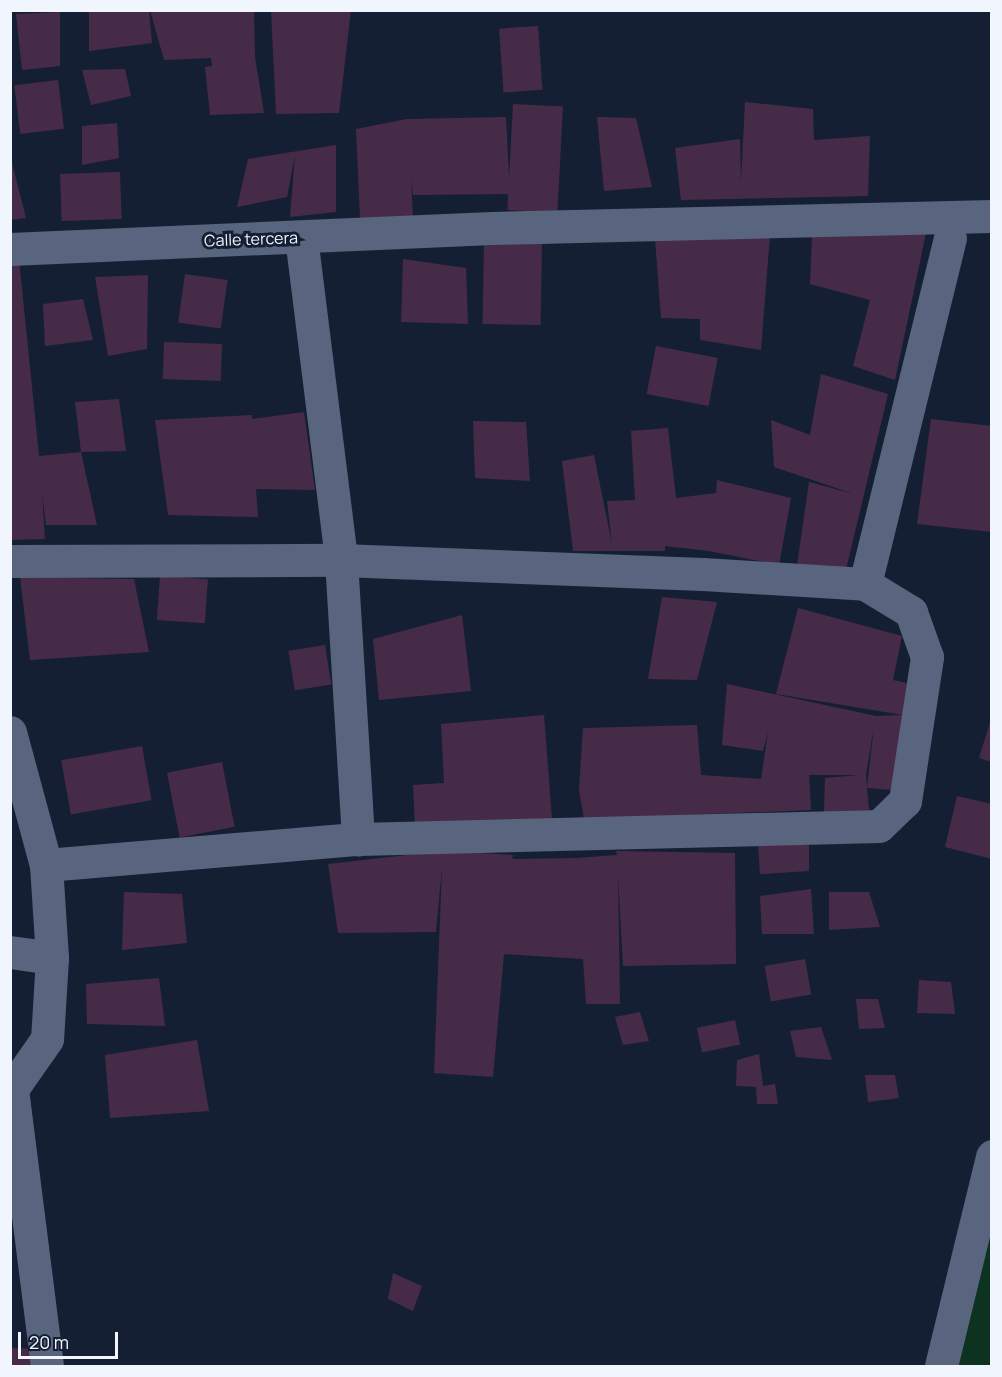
<!DOCTYPE html>
<html>
<head>
<meta charset="utf-8">
<style>
  body { margin:0 }
  #map { position:relative; width:1002px; height:1377px; overflow:hidden; background:#151f34; font-family:Manrope,sans-serif }
  div>[style] { position:absolute }
  .green>* { inset:0; background:#0d321f }
  .building>* { inset:0; background:#462b49; transform-origin:0 0 }
  .minor>* { height:33px; margin:-16.5px; padding:0 16.5px; transform-origin:16.5px; border-radius:16.5px; background:#59657e }
  .secondary>* { height:33px; margin:-16.5px; padding:0 16.5px; transform-origin:16.5px; border-radius:16.5px; background:#59657e }
  span { translate:-50% -50%; white-space:nowrap; text-align:center; line-height:1.15; -webkit-text-stroke:6px #151f34; paint-order:stroke }
  .street-label { font-size:16px; color:#f0f5fe }
  .frame { position:absolute; inset:0; border:12px solid #f0f5fe; pointer-events:none }
  .scale { position:absolute; left:18px; top:1332px; width:100px; height:27px; box-sizing:border-box; border:3px solid #f0f5fe; border-top:0; padding-left:8px; font-size:18px; line-height:21px; white-space:nowrap; color:#f0f5fe; -webkit-text-stroke:4px #151f34; paint-order:stroke }
</style>
</head>
<body>
<div id="map">
  <div class="green">
    <i style="clip-path:polygon(991px 1156px,991px 1366px,941px 1366px)"></i>
  </div>
  <div class="building">
    <i style="clip-path:polygon(89px 10px,149px 10px,152px 43px,89px 51px)"></i>
    <i style="clip-path:polygon(150px 10px,254px 10px,255px 57px,264px 113px,210px 115px,205px 67px,212px 66px,211px 58px,164px 60px)"></i>
    <i style="clip-path:polygon(271px 10px,351px 10px,339px 113px,276px 114px)"></i>
    <i style="clip-path:polygon(60px 12px,60px 66px,22px 70px,16px 14px)"></i>
    <i style="left:538px;top:26px;width:64px;height:39px;rotate:86deg"></i>
    <i style="clip-path:polygon(125px 69px,131px 96px,91px 105px,82px 70px)"></i>
    <i style="left:58px;top:80px;width:49px;height:44px;rotate:83deg"></i>
    <i style="clip-path:polygon(745px 102px,813px 109px,814px 140px,870px 136px,868px 196px,681px 200px,675px 148px,740px 139px,741px 182px)"></i>
    <i style="left:513px;top:104px;width:50px;height:106px;rotate:3deg"></i>
    <i style="clip-path:polygon(506px 117px,510px 194px,413px 195px,411px 177px,413px 219px,360px 218px,356px 129px,407px 119px)"></i>
    <i style="clip-path:polygon(597px 117px,636px 118px,652px 187px,604px 191px)"></i>
    <i style="clip-path:polygon(117px 123px,119px 158px,82px 165px,82px 126px)"></i>
    <i style="clip-path:polygon(336px 145px,336px 212px,290px 217px,295px 155px,287px 197px,237px 207px,248px 159px)"></i>
    <i style="clip-path:polygon(11px 159px,26px 218px,10px 220px,10px 160px)"></i>
    <i style="left:120px;top:172px;width:47px;height:60px;rotate:88deg"></i>
    <i style="clip-path:polygon(926px 233px,895px 380px,853px 366px,870px 300px,810px 284px,812px 237px)"></i>
    <i style="clip-path:polygon(770px 235px,761px 350px,700px 340px,700px 319px,661px 318px,655px 239px)"></i>
    <i style="left:484px;top:242px;width:58px;height:82px;rotate:1deg"></i>
    <i style="clip-path:polygon(19px 259px,39px 456px,81px 452px,75px 402px,119px 399px,126px 451px,81px 452px,97px 525px,46px 525px,42px 493px,45px 539px,10px 540px,10px 260px)"></i>
    <i style="clip-path:polygon(403px 259px,466px 268px,468px 324px,401px 322px)"></i>
    <i style="left:185px;top:274px;width:43px;height:49px;rotate:8deg"></i>
    <i style="clip-path:polygon(148px 275px,147px 349px,108px 356px,95px 277px)"></i>
    <i style="clip-path:polygon(83px 299px,93px 340px,45px 346px,43px 304px)"></i>
    <i style="left:222px;top:344px;width:37px;height:58px;rotate:92deg"></i>
    <i style="left:656px;top:346px;width:63px;height:49px;rotate:11deg"></i>
    <i style="clip-path:polygon(821px 374px,888px 394px,844px 578px,797px 565px,809px 482px,854px 494px,774px 467px,771px 420px,810px 435px)"></i>
    <i style="clip-path:polygon(304px 412px,315px 490px,256px 489px,258px 517px,168px 515px,155px 420px,252px 415px,252px 419px)"></i>
    <i style="clip-path:polygon(931px 419px,992px 426px,992px 532px,917px 524px)"></i>
    <i style="clip-path:polygon(473px 421px,526px 422px,530px 481px,475px 478px)"></i>
    <i style="clip-path:polygon(668px 428px,676px 498px,716px 493px,717px 480px,791px 498px,779px 565px,709px 551px,665px 546px,665px 551px,573px 551px,562px 461px,594px 455px,612px 544px,607px 501px,635px 500px,631px 431px)"></i>
    <i style="left:160px;top:576px;width:48px;height:44px;rotate:4deg"></i>
    <i style="clip-path:polygon(20px 577px,134px 579px,149px 652px,30px 660px)"></i>
    <i style="clip-path:polygon(662px 597px,717px 602px,697px 680px,648px 679px)"></i>
    <i style="clip-path:polygon(798px 608px,902px 636px,893px 680px,907px 683px,903px 715px,776px 694px)"></i>
    <i style="clip-path:polygon(462px 615px,471px 691px,379px 700px,373px 639px)"></i>
    <i style="left:325px;top:645px;width:40px;height:37px;rotate:81deg"></i>
    <i style="clip-path:polygon(evenodd,727px 684px,876px 716px,905px 715px,893px 790px,867px 788px,869px 810px,824px 812px,825px 778px,860px 775px,809px 775px,811px 810px,584px 819px,579px 790px,583px 728px,697px 725px,701px 775px,761px 779px,768px 732px,763px 751px,722px 745px,727px 684px,874px 726px,867px 788px,866px 775px,874px 726px)"></i>
    <i style="clip-path:polygon(544px 715px,552px 819px,415px 827px,413px 785px,444px 783px,441px 724px)"></i>
    <i style="clip-path:polygon(991px 719px,992px 719px,992px 762px,979px 758px)"></i>
    <i style="left:142px;top:746px;width:55px;height:82px;rotate:80deg"></i>
    <i style="left:222px;top:762px;width:66px;height:56px;rotate:79deg"></i>
    <i style="clip-path:polygon(957px 796px,992px 804px,992px 859px,945px 847px)"></i>
    <i style="clip-path:polygon(758px 843px,809px 845px,809px 871px,760px 874px)"></i>
    <i style="clip-path:polygon(443px 851px,513px 855px,512px 859px,576px 858px,617px 855px,616px 851px,735px 853px,736px 964px,623px 966px,618px 875px,620px 1004px,586px 1004px,583px 959px,504px 954px,493px 1077px,434px 1073px,442px 867px,436px 932px,338px 933px,328px 864px)"></i>
    <i style="clip-path:polygon(811px 889px,814px 934px,762px 934px,760px 896px)"></i>
    <i style="clip-path:polygon(124px 892px,182px 894px,187px 943px,122px 950px)"></i>
    <i style="clip-path:polygon(829px 892px,869px 892px,880px 927px,829px 930px)"></i>
    <i style="left:805px;top:959px;width:36px;height:41px;rotate:80deg"></i>
    <i style="clip-path:polygon(159px 978px,165px 1026px,87px 1024px,86px 984px)"></i>
    <i style="clip-path:polygon(919px 980px,951px 982px,955px 1014px,917px 1013px)"></i>
    <i style="clip-path:polygon(856px 999px,878px 999px,885px 1028px,859px 1029px)"></i>
    <i style="clip-path:polygon(640px 1012px,649px 1041px,623px 1045px,615px 1017px)"></i>
    <i style="left:735px;top:1020px;width:25px;height:39px;rotate:78deg"></i>
    <i style="clip-path:polygon(821px 1027px,832px 1060px,796px 1057px,790px 1031px)"></i>
    <i style="clip-path:polygon(197px 1040px,209px 1111px,110px 1118px,105px 1055px)"></i>
    <i style="clip-path:polygon(759px 1054px,763px 1086px,775px 1084px,778px 1104px,757px 1104px,756px 1087px,736px 1086px,737px 1060px)"></i>
    <i style="clip-path:polygon(865px 1075px,895px 1075px,899px 1098px,868px 1102px)"></i>
    <i style="clip-path:polygon(393px 1273px,422px 1286px,413px 1311px,388px 1299px)"></i>
    <i style="left:10px;top:1348px;width:36px;height:18px;rotate:2deg"></i>
  </div>
  <div class="minor">
    <i style="left:301px;top:237px;width:325px;rotate:82.9deg"></i>
    <i style="left:341px;top:560px;width:280px;rotate:86.5deg"></i>
    <i style="left:10px;top:249px;width:482px;rotate:-2.5deg"></i>
    <i style="left:492px;top:228px;width:500px;rotate:-1.37deg"></i>
    <i style="left:10px;top:561px;width:331px;rotate:-0.2deg"></i>
    <i style="left:341px;top:560px;width:362px;rotate:2.2deg"></i>
    <i style="left:703px;top:574px;width:162px;rotate:3.5deg"></i>
    <i style="left:10px;top:732px;width:138px;rotate:74.9deg"></i>
    <i style="left:46px;top:865px;width:93px;rotate:86.3deg"></i>
    <i style="left:52px;top:958px;width:81px;rotate:93.5deg"></i>
    <i style="left:47px;top:1039px;width:61px;rotate:125deg"></i>
    <i style="left:12px;top:1089px;width:279px;rotate:82.8deg"></i>
    <i style="left:46px;top:865px;width:313px;rotate:-4.8deg"></i>
    <i style="left:358px;top:839px;width:521px;rotate:-1.43deg"></i>
    <i style="left:879px;top:826px;width:36px;rotate:-44deg"></i>
    <i style="left:905px;top:801px;width:146px;rotate:-81.3deg"></i>
    <i style="left:927px;top:657px;width:48px;rotate:-109.6deg"></i>
    <i style="left:911px;top:612px;width:54px;rotate:-148.7deg"></i>
    <i style="left:865px;top:584px;width:356px;rotate:-76.2deg"></i>
    <i style="left:10px;top:952px;width:42px;rotate:8.1deg"></i>
  </div>
  <div class="secondary">
    <i style="left:941px;top:1366px;width:216px;rotate:-76.3deg"></i>
  </div>
  <div class="street-label">
    <span style="left:251px;top:239px;rotate:-2deg">Calle tercera</span>
  </div>
  <div class="frame"></div>
  <div class="scale">20 m</div>
</div>
</body>
</html>
